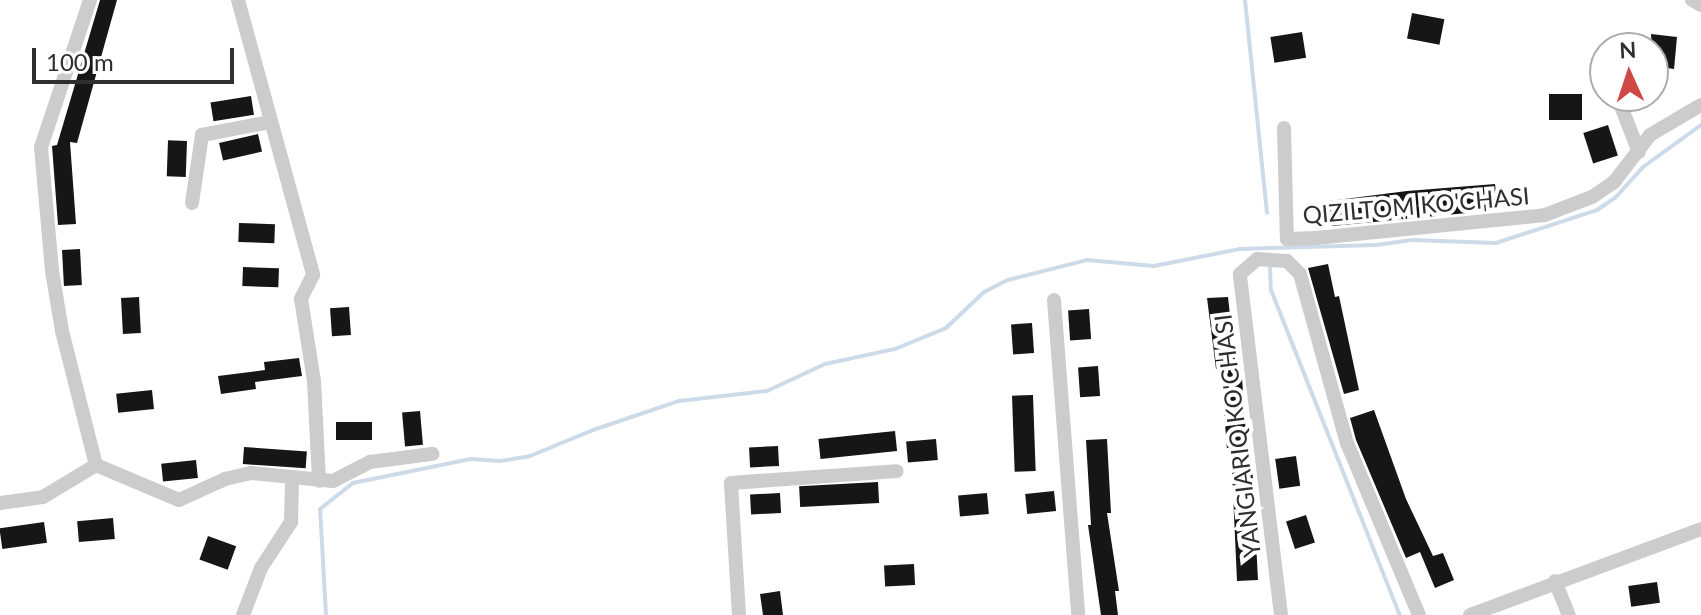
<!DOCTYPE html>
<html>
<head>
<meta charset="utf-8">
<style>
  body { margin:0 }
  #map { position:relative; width:1701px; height:615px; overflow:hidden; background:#fff; font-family:Lato,sans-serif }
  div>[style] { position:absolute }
  .stream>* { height:4px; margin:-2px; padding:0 2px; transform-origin:2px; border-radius:2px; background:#cddbe8 }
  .building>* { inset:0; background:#161616; transform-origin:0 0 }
  .street>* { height:14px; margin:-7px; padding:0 7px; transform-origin:7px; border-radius:7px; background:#ccc }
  span { translate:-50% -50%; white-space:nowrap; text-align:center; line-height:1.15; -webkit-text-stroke:8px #fff; paint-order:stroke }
  .street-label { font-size:24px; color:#2f2f2f }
  .north { position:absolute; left:1589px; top:32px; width:80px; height:80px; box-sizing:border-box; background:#fff; border:2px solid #acacac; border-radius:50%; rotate:357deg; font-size:22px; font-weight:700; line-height:32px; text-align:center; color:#2f2f2f }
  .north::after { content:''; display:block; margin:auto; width:28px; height:36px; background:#d04947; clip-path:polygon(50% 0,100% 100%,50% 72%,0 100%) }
  .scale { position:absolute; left:32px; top:48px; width:202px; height:36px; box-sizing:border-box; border:4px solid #2f2f2f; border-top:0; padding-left:10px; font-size:24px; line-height:28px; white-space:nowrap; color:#2f2f2f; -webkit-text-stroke:6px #fff; paint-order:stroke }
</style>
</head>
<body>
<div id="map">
  <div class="stream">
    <i style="left:1245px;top:0;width:214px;rotate:84.1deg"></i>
    <i style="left:1270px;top:267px;width:23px;rotate:88deg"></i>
    <i style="left:1271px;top:290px;width:350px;rotate:68.4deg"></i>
    <i style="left:326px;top:615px;width:106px;rotate:-93.2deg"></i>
    <i style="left:320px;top:509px;width:42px;rotate:-38.2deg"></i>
    <i style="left:353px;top:483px;width:120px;rotate:-11.5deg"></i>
    <i style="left:471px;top:459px;width:29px;rotate:4deg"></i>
    <i style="left:500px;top:461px;width:30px;rotate:-9deg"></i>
    <i style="left:530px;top:456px;width:68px;rotate:-22.4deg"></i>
    <i style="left:593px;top:430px;width:91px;rotate:-18.6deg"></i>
    <i style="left:679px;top:401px;width:89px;rotate:-6.5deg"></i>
    <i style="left:767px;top:391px;width:64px;rotate:-25deg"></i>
    <i style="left:825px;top:364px;width:72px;rotate:-12.1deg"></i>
    <i style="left:895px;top:349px;width:55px;rotate:-22.4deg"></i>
    <i style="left:946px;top:328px;width:52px;rotate:-43.5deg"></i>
    <i style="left:984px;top:292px;width:27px;rotate:-27deg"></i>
    <i style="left:1008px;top:280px;width:81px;rotate:-14.2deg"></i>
    <i style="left:1087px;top:260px;width:67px;rotate:5.1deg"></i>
    <i style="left:1154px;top:266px;width:88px;rotate:-11.2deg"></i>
    <i style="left:1240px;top:249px;width:136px;rotate:-1.7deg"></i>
    <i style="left:1376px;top:245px;width:36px;rotate:-8deg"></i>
    <i style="left:1412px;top:240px;width:84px;rotate:2deg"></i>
    <i style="left:1496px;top:243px;width:106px;rotate:-18.1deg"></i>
    <i style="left:1597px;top:210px;width:22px;rotate:-34deg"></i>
    <i style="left:1615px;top:198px;width:42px;rotate:-47.9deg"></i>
    <i style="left:1643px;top:167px;width:72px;rotate:-35.9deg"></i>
  </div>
  <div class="building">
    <i style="clip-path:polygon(100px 0,117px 0,77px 143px,70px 142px,76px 224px,58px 225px,52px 146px,57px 145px)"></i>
    <i style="left:1412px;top:13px;width:33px;height:26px;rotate:11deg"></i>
    <i style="left:1302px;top:32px;width:26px;height:32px;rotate:81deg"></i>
    <i style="clip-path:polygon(1651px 34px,1677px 37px,1674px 69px,1653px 66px)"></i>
    <i style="left:1549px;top:94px;width:33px;height:26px"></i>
    <i style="left:251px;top:96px;width:19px;height:41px;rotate:81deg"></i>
    <i style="left:1608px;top:125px;width:32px;height:26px;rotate:72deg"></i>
    <i style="left:258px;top:134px;width:18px;height:40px;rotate:77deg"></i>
    <i style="left:187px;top:141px;width:36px;height:19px;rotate:92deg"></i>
    <i style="clip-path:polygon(1495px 184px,1498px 210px,1332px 226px,1329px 201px,1407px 191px)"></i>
    <i style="left:239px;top:223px;width:36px;height:19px;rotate:2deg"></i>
    <i style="left:80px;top:249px;width:36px;height:18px;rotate:87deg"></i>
    <i style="clip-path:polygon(1328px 264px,1335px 297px,1339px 296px,1359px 390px,1344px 394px,1308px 268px)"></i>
    <i style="left:243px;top:267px;width:36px;height:19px;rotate:2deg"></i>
    <i style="left:139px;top:297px;width:36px;height:18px;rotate:87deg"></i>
    <i style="clip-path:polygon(1228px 297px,1237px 378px,1242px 378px,1248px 462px,1252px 462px,1258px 580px,1237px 581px,1231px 449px,1227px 450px,1221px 369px,1216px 369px,1207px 298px)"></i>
    <i style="left:349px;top:307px;width:28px;height:19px;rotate:86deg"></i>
    <i style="left:1089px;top:309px;width:30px;height:21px;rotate:86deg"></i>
    <i style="left:1032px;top:323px;width:30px;height:21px;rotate:86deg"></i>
    <i style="clip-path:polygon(299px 358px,302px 376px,255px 382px,256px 389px,221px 394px,218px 376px,265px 370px,264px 362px)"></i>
    <i style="left:1098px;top:366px;width:30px;height:20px;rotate:86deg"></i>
    <i style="left:152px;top:390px;width:19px;height:36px;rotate:84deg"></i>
    <i style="left:1033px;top:395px;width:76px;height:21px;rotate:88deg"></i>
    <i style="clip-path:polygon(1374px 410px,1406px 499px,1433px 556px,1443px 553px,1454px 580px,1435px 588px,1420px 552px,1406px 558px,1356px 440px,1350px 418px)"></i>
    <i style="left:420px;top:411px;width:34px;height:18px;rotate:85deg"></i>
    <i style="left:372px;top:422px;width:18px;height:36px;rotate:90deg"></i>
    <i style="left:895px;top:431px;width:20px;height:77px;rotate:84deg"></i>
    <i style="left:936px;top:439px;width:21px;height:30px;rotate:85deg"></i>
    <i style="clip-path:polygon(1107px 439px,1111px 513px,1107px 513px,1119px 591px,1115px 591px,1118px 615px,1101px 615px,1088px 525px,1091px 525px,1086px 440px)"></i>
    <i style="left:778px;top:446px;width:20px;height:29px;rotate:87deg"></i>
    <i style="left:244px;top:447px;width:63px;height:17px;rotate:4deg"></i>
    <i style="left:1296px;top:456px;width:30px;height:21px;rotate:82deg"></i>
    <i style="left:196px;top:460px;width:18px;height:35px;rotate:84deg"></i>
    <i style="left:878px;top:482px;width:21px;height:79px;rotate:87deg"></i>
    <i style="left:1054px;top:491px;width:20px;height:29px;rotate:84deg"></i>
    <i style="left:780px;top:493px;width:20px;height:30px;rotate:87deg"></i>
    <i style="left:987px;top:493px;width:21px;height:29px;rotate:85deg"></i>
    <i style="left:1306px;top:515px;width:29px;height:21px;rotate:72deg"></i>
    <i style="left:113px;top:518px;width:21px;height:36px;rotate:85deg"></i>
    <i style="left:44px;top:522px;width:21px;height:45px;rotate:82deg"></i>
    <i style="left:208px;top:536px;width:30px;height:25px;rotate:20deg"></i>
    <i style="left:914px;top:564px;width:21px;height:30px;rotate:87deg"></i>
    <i style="left:1657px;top:582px;width:21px;height:29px;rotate:82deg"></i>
    <i style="clip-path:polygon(780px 591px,783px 615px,763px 615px,760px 594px)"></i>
  </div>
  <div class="street">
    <i style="left:90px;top:0;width:155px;rotate:108.4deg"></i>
    <i style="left:41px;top:147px;width:124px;rotate:84.9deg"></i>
    <i style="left:52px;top:271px;width:61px;rotate:80.5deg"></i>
    <i style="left:62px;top:331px;width:138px;rotate:75.8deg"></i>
    <i style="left:238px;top:0;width:285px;rotate:74.7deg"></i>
    <i style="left:313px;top:275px;width:27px;rotate:117deg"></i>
    <i style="left:301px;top:299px;width:83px;rotate:81deg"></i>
    <i style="left:314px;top:381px;width:100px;rotate:87.1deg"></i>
    <i style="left:1692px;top:0;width:10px;rotate:29deg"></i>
    <i style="left:1617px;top:96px;width:60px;rotate:68.6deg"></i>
    <i style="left:1284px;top:128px;width:111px;rotate:88.5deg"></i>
    <i style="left:1287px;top:239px;width:29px;rotate:-2deg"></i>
    <i style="left:1316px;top:238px;width:230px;rotate:-5.7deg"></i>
    <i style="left:1545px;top:215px;width:50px;rotate:-21deg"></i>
    <i style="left:1592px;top:197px;width:27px;rotate:-34deg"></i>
    <i style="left:1614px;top:182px;width:59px;rotate:-52.5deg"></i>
    <i style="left:1650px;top:135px;width:59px;rotate:-30.5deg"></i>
    <i style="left:192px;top:203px;width:69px;rotate:-81.6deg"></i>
    <i style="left:202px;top:135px;width:69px;rotate:-10.8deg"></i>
    <i style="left:1054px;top:300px;width:316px;rotate:85.6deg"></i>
    <i style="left:96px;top:465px;width:90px;rotate:22.9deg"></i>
    <i style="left:179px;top:500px;width:51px;rotate:-24.5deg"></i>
    <i style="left:225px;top:479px;width:27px;rotate:-13deg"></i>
    <i style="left:251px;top:473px;width:82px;rotate:5.6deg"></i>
    <i style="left:333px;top:481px;width:42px;rotate:-27.2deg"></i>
    <i style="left:370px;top:462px;width:63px;rotate:-7.4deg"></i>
    <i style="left:0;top:503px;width:43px;rotate:-7.9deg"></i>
    <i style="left:43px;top:497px;width:62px;rotate:-31.1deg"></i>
    <i style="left:1555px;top:581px;width:37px;rotate:68deg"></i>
    <i style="left:243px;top:615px;width:50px;rotate:-69deg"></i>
    <i style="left:261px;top:568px;width:55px;rotate:-56.9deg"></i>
    <i style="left:291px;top:522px;width:42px;rotate:-88.6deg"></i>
    <i style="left:739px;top:615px;width:132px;rotate:-93.5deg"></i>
    <i style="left:731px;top:483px;width:166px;rotate:-4.1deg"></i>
    <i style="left:1281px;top:615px;width:343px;rotate:-96.9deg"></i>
    <i style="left:1240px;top:274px;width:23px;rotate:-41deg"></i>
    <i style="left:1257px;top:259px;width:30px;rotate:4deg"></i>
    <i style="left:1287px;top:261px;width:18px;rotate:45deg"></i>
    <i style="left:1300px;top:274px;width:175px;rotate:74.5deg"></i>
    <i style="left:1347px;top:443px;width:186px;rotate:67.3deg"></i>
    <i style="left:1470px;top:615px;width:246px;rotate:-20.4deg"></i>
  </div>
  <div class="street-label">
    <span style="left:1416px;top:205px;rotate:-5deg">QIZILTOM KO'CHASI</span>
    <span style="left:1237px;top:436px;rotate:-97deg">YANGIARIQ KO'CHASI</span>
  </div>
  <div class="north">N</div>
  <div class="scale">100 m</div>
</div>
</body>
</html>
